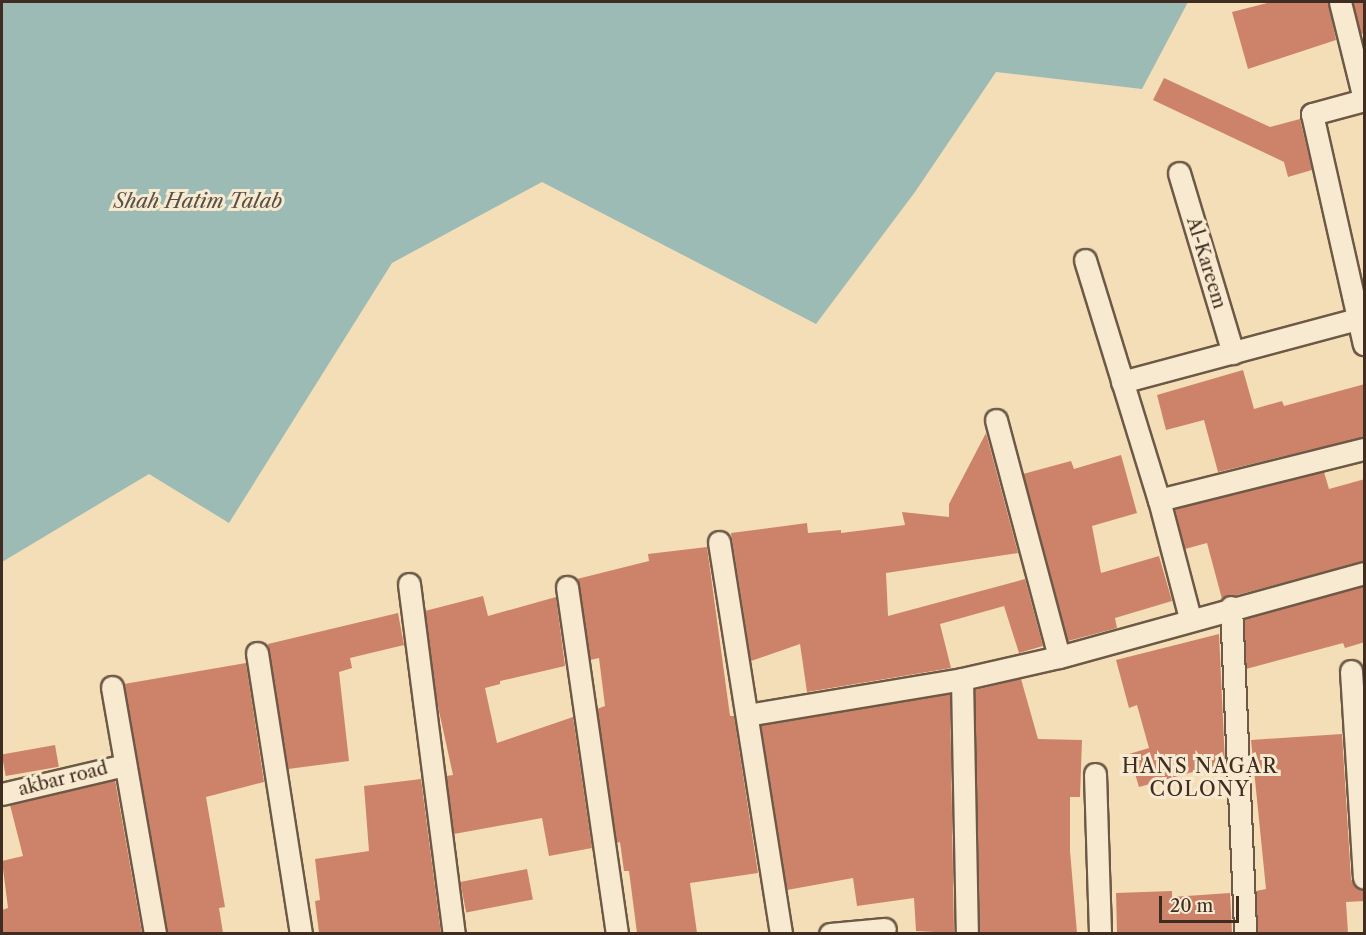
<!DOCTYPE html>
<html>
<head>
<meta charset="utf-8">
<style>
  body { margin:0 }
  #map { position:relative; width:1366px; height:935px; overflow:hidden; background:#f4deb7; font-family:"Libre Caslon Text",serif }
  div>[style] { position:absolute }
  .water>* { inset:0; background:#9dbbb5 }
  .building>* { inset:0; background:#cd8369; transform-origin:0 0 }
  .roads { filter:drop-shadow(2px 0 #6d5946) drop-shadow(-2px 0 #6d5946) drop-shadow(0 2px #6d5946) drop-shadow(0 -2px #6d5946) }
  .minor>* { height:21px; margin:-10.5px; padding:0 10.5px; transform-origin:10.5px; border-radius:10.5px; background:#f8ead0 }
  span { translate:-50% -50%; white-space:nowrap; text-align:center; line-height:1.15; -webkit-text-stroke:6px #f8ead0; paint-order:stroke }
  .street-label { font-size:18px; color:#402d21 }
  .water-label { font-size:20px; color:#575046; font-style:italic }
  .neighbourhood-label { font-size:20px; color:#402d21; letter-spacing:1.5px }
  .frame { position:absolute; inset:0; border:3px solid #402d21; pointer-events:none }
  .scale { position:absolute; left:1159px; top:896px; width:80px; height:27px; box-sizing:border-box; border:3px solid #402d21; border-top:0; padding-left:8px; font-size:18px; line-height:21px; white-space:nowrap; color:#402d21; -webkit-text-stroke:4px #f8ead0; paint-order:stroke }
</style>
</head>
<body>
<div id="map">
  <div class="water">
    <i style="clip-path:polygon(2px 2px,1188px 2px,1142px 89px,996px 72px,915px 192px,816px 324px,542px 182px,392px 263px,229px 523px,149px 474px,2px 562px)"></i>
  </div>
  <div class="building">
    <i style="clip-path:polygon(1271px 2px,1328px 2px,1336px 40px,1248px 69px,1232px 12px)"></i>
    <i style="clip-path:polygon(1353px 2px,1365px 2px,1365px 33px,1361px 34px)"></i>
    <i style="clip-path:polygon(1164px 78px,1270px 127px,1300px 119px,1312px 170px,1288px 177px,1284px 162px,1153px 100px)"></i>
    <i style="clip-path:polygon(1243px 370px,1254px 409px,1282px 401px,1284px 406px,1365px 384px,1365px 437px,1218px 472px,1204px 420px,1166px 430px,1157px 395px)"></i>
    <i style="clip-path:polygon(986px 433px,1018px 553px,886px 573px,888px 616px,1025px 579px,1043px 646px,1019px 653px,1004px 606px,940px 624px,951px 668px,807px 692px,800px 644px,751px 661px,731px 533px,807px 523px,808px 533px,841px 530px,841px 533px,905px 525px,902px 512px,949px 517px,949px 504px)"></i>
    <i style="clip-path:polygon(1121px 455px,1137px 513px,1092px 526px,1101px 573px,1159px 556px,1172px 601px,1115px 618px,1117px 628px,1068px 641px,1023px 474px,1071px 461px,1074px 469px)"></i>
    <i style="clip-path:polygon(1324px 472px,1329px 489px,1365px 479px,1365px 561px,1222px 599px,1207px 543px,1185px 549px,1175px 509px)"></i>
    <i style="clip-path:polygon(707px 547px,730px 716px,734px 716px,758px 873px,690px 883px,697px 933px,637px 933px,629px 871px,624px 871px,620px 842px,617px 843px,597px 709px,605px 706px,599px 658px,590px 660px,577px 579px,649px 561px,648px 554px)"></i>
    <i style="clip-path:polygon(1365px 586px,1365px 642px,1345px 648px,1343px 643px,1246px 669px,1244px 619px)"></i>
    <i style="clip-path:polygon(483px 596px,488px 616px,556px 597px,565px 666px,500px 681px,500px 684px,485px 688px,497px 743px,573px 717px,592px 848px,549px 856px,542px 818px,454px 834px,446px 776px,453px 775px,437px 702px,425px 611px)"></i>
    <i style="clip-path:polygon(398px 613px,404px 645px,350px 658px,352px 668px,339px 672px,349px 761px,288px 769px,268px 644px)"></i>
    <i style="clip-path:polygon(1219px 634px,1225px 763px,1139px 787px,1129px 754px,1149px 748px,1137px 705px,1129px 708px,1116px 660px)"></i>
    <i style="clip-path:polygon(246px 663px,264px 782px,206px 797px,225px 907px,219px 908px,223px 933px,167px 933px,124px 684px)"></i>
    <i style="clip-path:polygon(1021px 679px,1038px 739px,1082px 740px,1080px 797px,1070px 797px,1070px 851px,1077px 933px,980px 933px,975px 690px)"></i>
    <i style="clip-path:polygon(950px 694px,954px 933px,916px 931px,914px 898px,857px 906px,853px 878px,787px 890px,761px 726px)"></i>
    <i style="clip-path:polygon(1342px 734px,1351px 879px,1354px 885px,1365px 891px,1365px 901px,1346px 902px,1348px 933px,1258px 933px,1256px 891px,1266px 889px,1251px 740px)"></i>
    <i style="left:55px;top:745px;width:22px;height:54px;rotate:80deg"></i>
    <i style="clip-path:polygon(421px 779px,441px 933px,319px 933px,315px 901px,320px 900px,315px 859px,369px 851px,364px 786px)"></i>
    <i style="clip-path:polygon(115px 780px,142px 933px,2px 933px,2px 910px,8px 908px,2px 861px,23px 856px,10px 805px)"></i>
    <i style="left:527px;top:869px;width:31px;height:68px;rotate:79deg"></i>
    <i style="clip-path:polygon(1172px 891px,1172px 897px,1230px 893px,1232px 933px,1117px 933px,1116px 893px)"></i>
  </div>
  <div class="roads">
    <div class="minor">
      <i style="left:1340px;top:2px;width:100px;rotate:76.1deg"></i>
      <i style="left:1364px;top:100px;width:54px;rotate:164.9deg"></i>
      <i style="left:1312px;top:114px;width:236px;rotate:77.3deg"></i>
      <i style="left:1179px;top:173px;width:188px;rotate:73.3deg"></i>
      <i style="left:1085px;top:260px;width:251px;rotate:72.9deg"></i>
      <i style="left:1159px;top:500px;width:122px;rotate:75.3deg"></i>
      <i style="left:1122px;top:382px;width:243px;rotate:-15deg"></i>
      <i style="left:996px;top:420px;width:245px;rotate:75.1deg"></i>
      <i style="left:1159px;top:500px;width:211px;rotate:-14deg"></i>
      <i style="left:719px;top:542px;width:397px;rotate:81deg"></i>
      <i style="left:409px;top:584px;width:353px;rotate:82.7deg"></i>
      <i style="left:567px;top:587px;width:351px;rotate:81.8deg"></i>
      <i style="left:1231px;top:607px;width:327px;rotate:87.5deg"></i>
      <i style="left:257px;top:653px;width:284px;rotate:81.1deg"></i>
      <i style="left:1351px;top:671px;width:207px;rotate:86.4deg"></i>
      <i style="left:962px;top:679px;width:255px;rotate:88.9deg"></i>
      <i style="left:112px;top:687px;width:251px;rotate:80.1deg"></i>
      <i style="left:747px;top:715px;width:218px;rotate:-9.5deg"></i>
      <i style="left:962px;top:679px;width:99px;rotate:-12.8deg"></i>
      <i style="left:1059px;top:657px;width:316px;rotate:-15.4deg"></i>
      <i style="left:1095px;top:774px;width:160px;rotate:88.2deg"></i>
      <i style="left:2px;top:794px;width:126px;rotate:-13.3deg"></i>
      <i style="left:830px;top:934px;width:55px;rotate:-5.2deg"></i>
    </div>
  </div>
  <div class="street-label">
    <span style="left:1206px;top:263px;rotate:73deg">Al-Kareem</span>
    <span style="left:63px;top:779px;rotate:-14deg">akbar road</span>
  </div>
  <div class="water-label">
    <span style="left:198px;top:201px">Shah Hatim Talab</span>
  </div>
  <div class="neighbourhood-label">
    <span style="left:1200px;top:778px">HANS NAGAR<br>COLONY</span>
  </div>
  <div class="frame"></div>
  <div class="scale">20 m</div>
</div>
</body>
</html>
